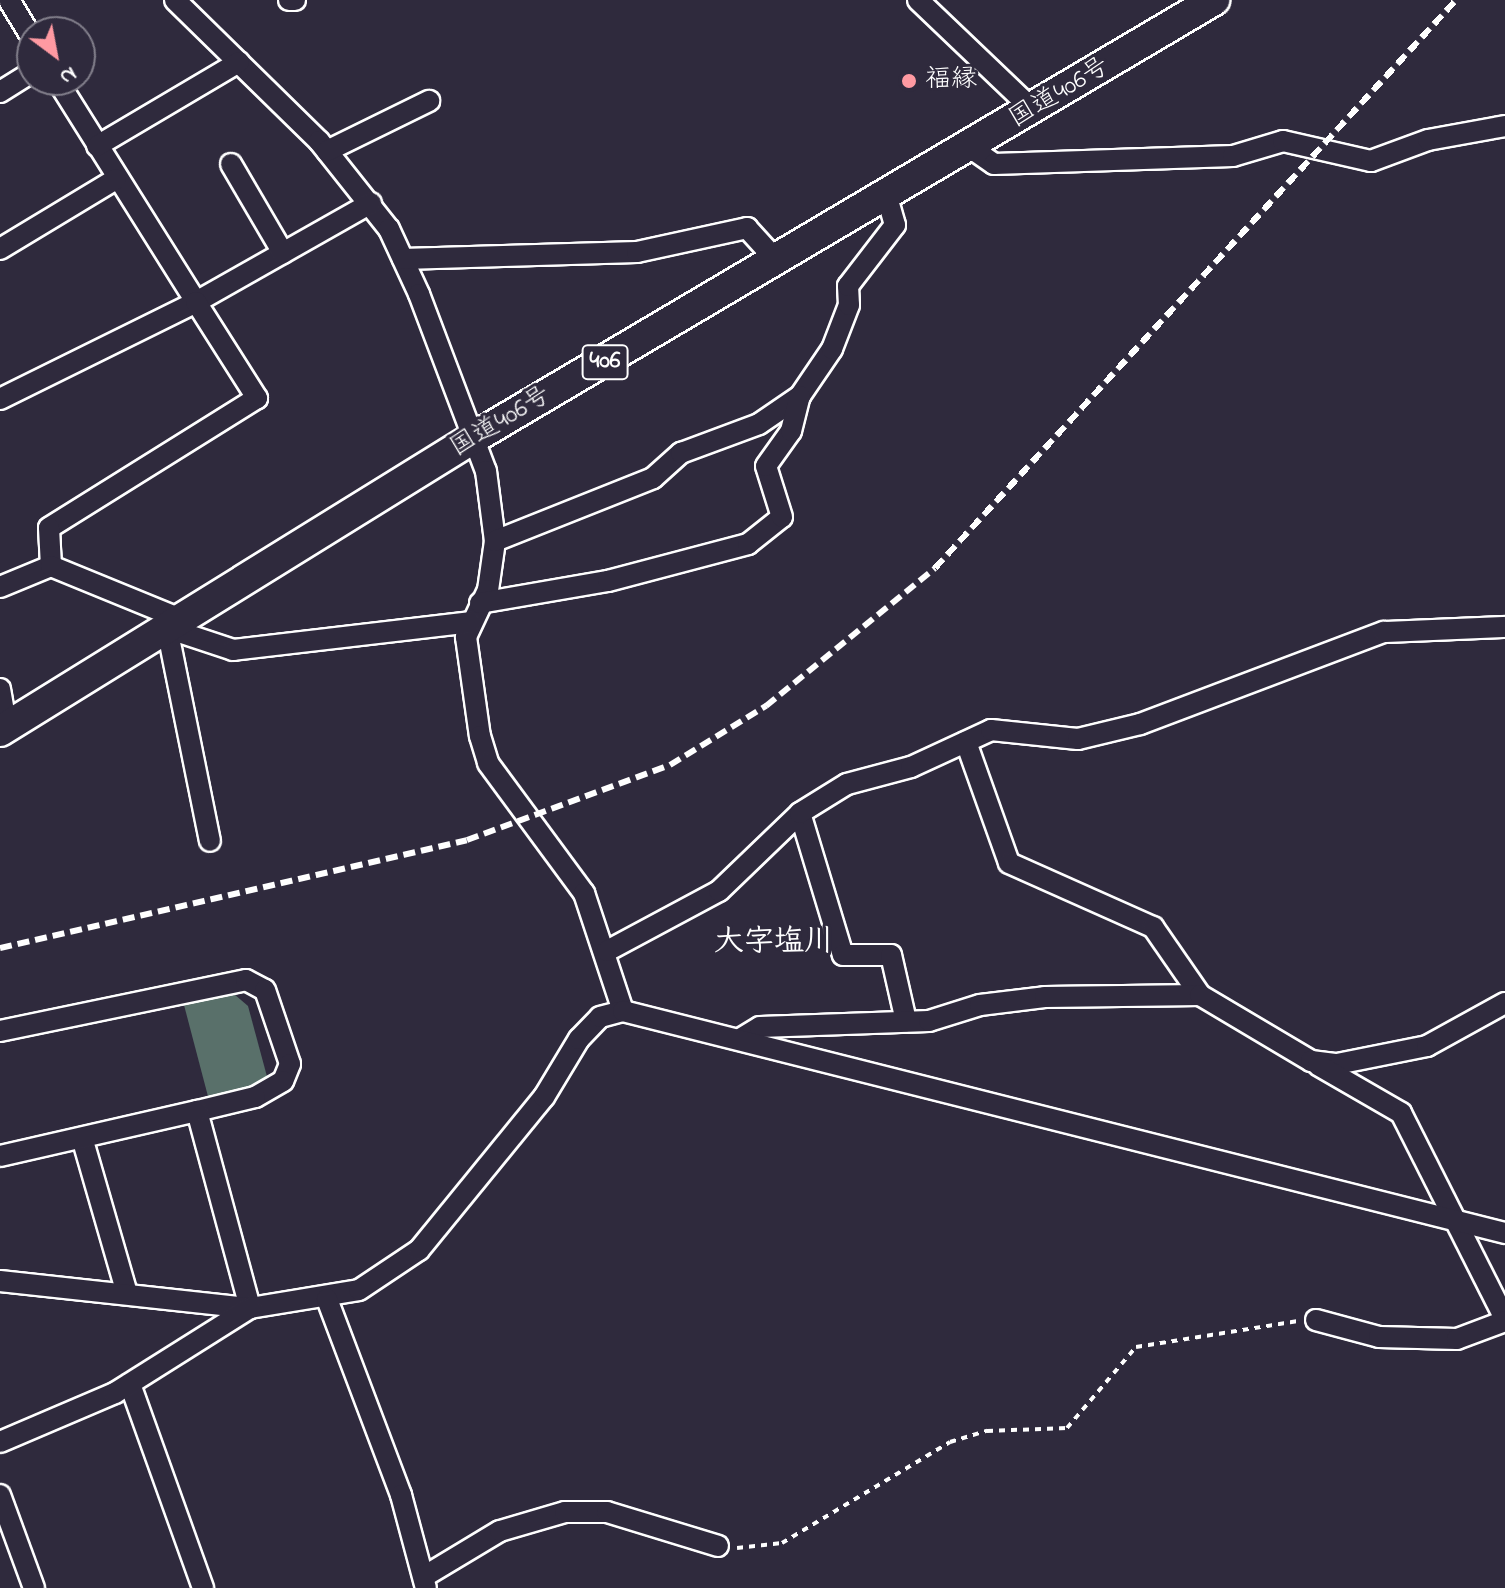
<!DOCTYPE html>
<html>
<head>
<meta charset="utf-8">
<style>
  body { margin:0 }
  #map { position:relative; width:1505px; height:1588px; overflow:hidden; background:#2f2a3d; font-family:"Indie Flower","Klee One",sans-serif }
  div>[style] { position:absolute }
  .green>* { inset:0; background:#59706a }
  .path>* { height:4px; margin-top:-2px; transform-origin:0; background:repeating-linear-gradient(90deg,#fff 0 6px,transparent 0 12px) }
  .roads { filter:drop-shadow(2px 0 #fff) drop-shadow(-2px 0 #fff) drop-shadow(0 2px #fff) drop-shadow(0 -2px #fff) }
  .minor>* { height:20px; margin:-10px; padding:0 10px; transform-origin:10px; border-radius:10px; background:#2f2a3d }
  .highway>* { height:30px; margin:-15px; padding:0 15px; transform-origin:15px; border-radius:15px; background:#2f2a3d }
  .rail>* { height:6px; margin-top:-3px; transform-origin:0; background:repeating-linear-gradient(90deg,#fff 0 12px,transparent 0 18px) }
  .dots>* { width:22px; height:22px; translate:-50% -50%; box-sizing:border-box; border:4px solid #2f2a3d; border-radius:50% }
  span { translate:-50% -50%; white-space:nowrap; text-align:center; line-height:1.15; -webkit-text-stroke:6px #2f2a3d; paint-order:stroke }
  .shield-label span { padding:2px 6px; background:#2f2a3d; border:2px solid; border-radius:6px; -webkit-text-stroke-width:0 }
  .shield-label { font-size:24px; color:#fff; font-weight:700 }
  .poi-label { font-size:26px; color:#fff }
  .left { translate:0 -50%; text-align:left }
  .street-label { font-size:26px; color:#fff }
  .quarter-label { font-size:30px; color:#fff; font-weight:700 }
  .north { position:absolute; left:16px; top:16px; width:80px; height:80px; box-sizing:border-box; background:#2f2a3d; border:2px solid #827f8b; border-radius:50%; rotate:148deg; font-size:22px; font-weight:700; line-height:32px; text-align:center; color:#fff }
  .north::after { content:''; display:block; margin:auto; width:28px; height:36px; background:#ff9aa2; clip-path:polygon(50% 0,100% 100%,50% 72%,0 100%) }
</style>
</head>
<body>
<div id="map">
  <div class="green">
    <i style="clip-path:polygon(234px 994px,248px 1006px,269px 1084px,210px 1104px,184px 1005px)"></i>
  </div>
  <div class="path">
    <i style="left:737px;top:1548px;width:45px;rotate:-6.3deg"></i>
    <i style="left:782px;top:1543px;width:196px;rotate:-31deg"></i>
    <i style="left:950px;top:1442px;width:39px;rotate:-17deg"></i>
    <i style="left:987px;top:1431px;width:80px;rotate:-2.1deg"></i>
    <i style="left:1067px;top:1428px;width:106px;rotate:-49.6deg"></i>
    <i style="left:1136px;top:1347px;width:164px;rotate:-9.1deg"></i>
  </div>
  <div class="roads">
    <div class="minor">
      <i style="left:9px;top:0;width:44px;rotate:58.8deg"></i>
      <i style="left:175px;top:0;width:202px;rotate:44.4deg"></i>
      <i style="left:319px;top:141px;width:112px;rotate:51.5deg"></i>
      <i style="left:389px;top:229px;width:72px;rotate:65.2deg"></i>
      <i style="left:419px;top:294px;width:189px;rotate:69.3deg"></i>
      <i style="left:486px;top:471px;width:71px;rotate:82.7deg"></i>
      <i style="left:495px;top:541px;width:49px;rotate:98.1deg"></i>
      <i style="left:488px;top:590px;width:52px;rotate:115.1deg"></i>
      <i style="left:466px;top:637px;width:100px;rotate:82deg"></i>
      <i style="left:480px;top:736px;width:28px;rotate:73deg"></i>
      <i style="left:488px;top:763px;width:162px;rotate:53.6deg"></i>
      <i style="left:584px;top:893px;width:124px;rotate:71.7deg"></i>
      <i style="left:289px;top:0;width:6px"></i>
      <i style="left:918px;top:0;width:159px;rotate:43.7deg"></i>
      <i style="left:57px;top:80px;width:262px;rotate:57.9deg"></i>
      <i style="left:196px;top:302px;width:201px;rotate:-29.5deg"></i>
      <i style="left:0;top:92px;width:38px;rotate:-32deg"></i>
      <i style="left:97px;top:146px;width:165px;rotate:-30.6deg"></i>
      <i style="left:971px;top:148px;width:28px;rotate:35deg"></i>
      <i style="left:994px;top:164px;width:239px;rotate:-1.9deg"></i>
      <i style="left:1233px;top:156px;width:52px;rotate:-16.7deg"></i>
      <i style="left:1283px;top:141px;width:90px;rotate:12.8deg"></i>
      <i style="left:1371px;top:161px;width:61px;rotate:-20.2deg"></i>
      <i style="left:1428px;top:140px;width:78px;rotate:-10.3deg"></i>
      <i style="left:327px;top:151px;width:114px;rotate:-26.1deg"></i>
      <i style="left:231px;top:164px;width:103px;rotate:59.7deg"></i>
      <i style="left:0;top:249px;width:135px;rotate:-31.1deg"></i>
      <i style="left:403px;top:259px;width:234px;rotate:-1.7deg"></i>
      <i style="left:637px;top:252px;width:113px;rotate:-12.3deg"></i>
      <i style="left:747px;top:228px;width:45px;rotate:47.7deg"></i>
      <i style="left:0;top:399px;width:219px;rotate:-26.3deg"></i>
      <i style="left:196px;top:302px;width:114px;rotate:57.6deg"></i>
      <i style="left:257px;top:398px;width:245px;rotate:148deg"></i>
      <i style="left:49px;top:528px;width:38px;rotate:87deg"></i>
      <i style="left:495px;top:541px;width:170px;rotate:-21.7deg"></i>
      <i style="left:653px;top:478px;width:38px;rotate:-42deg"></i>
      <i style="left:681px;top:453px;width:83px;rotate:-20.4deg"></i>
      <i style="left:759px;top:424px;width:50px;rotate:-34.3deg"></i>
      <i style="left:800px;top:396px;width:57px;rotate:-55.8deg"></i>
      <i style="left:832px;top:349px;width:47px;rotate:-68.9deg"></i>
      <i style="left:849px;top:305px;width:19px;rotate:-93deg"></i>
      <i style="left:848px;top:286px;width:77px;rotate:-52.4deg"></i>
      <i style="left:895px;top:225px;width:29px;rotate:-106deg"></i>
      <i style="left:0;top:587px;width:55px;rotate:-22.4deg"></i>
      <i style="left:51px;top:566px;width:140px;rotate:22.2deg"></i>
      <i style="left:480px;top:603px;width:130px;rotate:-9.8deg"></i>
      <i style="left:608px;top:581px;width:145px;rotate:-14.8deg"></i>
      <i style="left:748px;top:544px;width:43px;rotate:-38.5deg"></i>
      <i style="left:782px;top:517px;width:53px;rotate:-107.4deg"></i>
      <i style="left:766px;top:466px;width:43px;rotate:-54.5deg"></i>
      <i style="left:791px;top:431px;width:36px;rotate:-76deg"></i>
      <i style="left:167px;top:628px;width:70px;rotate:18.4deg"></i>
      <i style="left:233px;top:650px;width:239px;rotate:-6.7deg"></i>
      <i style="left:167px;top:628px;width:217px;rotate:78.6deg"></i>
      <i style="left:0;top:689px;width:39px;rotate:80deg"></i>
      <i style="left:966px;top:742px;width:128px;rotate:70.4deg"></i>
      <i style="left:1009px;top:863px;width:158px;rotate:24deg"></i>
      <i style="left:1153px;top:927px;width:83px;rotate:55.3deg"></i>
      <i style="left:800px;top:813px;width:148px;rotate:73.2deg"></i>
      <i style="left:843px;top:955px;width:48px"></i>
      <i style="left:891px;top:955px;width:68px;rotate:77.2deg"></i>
      <i style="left:607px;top:951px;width:127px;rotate:-28.2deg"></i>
      <i style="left:719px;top:891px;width:112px;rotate:-43.9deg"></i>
      <i style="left:800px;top:813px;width:55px;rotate:-31.7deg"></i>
      <i style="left:847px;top:784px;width:66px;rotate:-14.9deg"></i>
      <i style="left:911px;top:767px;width:88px;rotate:-24.8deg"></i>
      <i style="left:991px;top:730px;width:87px;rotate:5.9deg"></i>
      <i style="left:1078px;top:739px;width:64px;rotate:-13.6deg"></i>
      <i style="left:1140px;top:724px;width:261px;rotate:-20.7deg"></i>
      <i style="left:1384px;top:632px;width:121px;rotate:-2.4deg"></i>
      <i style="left:0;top:1031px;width:251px;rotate:-11.7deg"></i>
      <i style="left:246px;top:980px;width:21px;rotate:28deg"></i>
      <i style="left:265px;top:990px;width:78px;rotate:71.3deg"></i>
      <i style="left:290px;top:1064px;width:18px;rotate:112deg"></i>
      <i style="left:283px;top:1081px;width:32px;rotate:150deg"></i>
      <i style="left:255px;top:1097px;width:60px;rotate:166.4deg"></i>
      <i style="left:197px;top:1111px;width:204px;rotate:74.9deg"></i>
      <i style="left:740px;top:1039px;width:23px;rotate:-31deg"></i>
      <i style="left:760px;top:1027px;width:169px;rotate:-2deg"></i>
      <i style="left:929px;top:1021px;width:53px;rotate:-17.4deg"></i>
      <i style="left:980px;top:1005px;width:65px;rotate:-7deg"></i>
      <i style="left:1045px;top:997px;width:155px;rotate:-0.7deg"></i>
      <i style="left:1200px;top:995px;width:129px;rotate:30.7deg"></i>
      <i style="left:1311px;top:1061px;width:26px;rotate:7deg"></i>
      <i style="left:1337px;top:1064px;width:92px;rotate:-11.3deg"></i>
      <i style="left:1427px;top:1046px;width:89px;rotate:-28.9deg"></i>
      <i style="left:1318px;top:1065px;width:96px;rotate:30deg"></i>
      <i style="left:1401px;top:1113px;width:231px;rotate:63.2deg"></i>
      <i style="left:83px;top:1141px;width:158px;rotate:73.9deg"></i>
      <i style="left:0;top:1156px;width:202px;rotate:-12.9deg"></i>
      <i style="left:0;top:1281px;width:251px;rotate:6.2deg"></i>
      <i style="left:250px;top:1308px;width:110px;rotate:-9.4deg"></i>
      <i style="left:359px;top:1290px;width:72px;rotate:-33.7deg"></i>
      <i style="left:419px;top:1250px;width:198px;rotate:-50.8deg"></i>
      <i style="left:544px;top:1097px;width:68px;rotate:-58.9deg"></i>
      <i style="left:579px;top:1039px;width:30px;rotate:-46deg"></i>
      <i style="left:600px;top:1017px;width:24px;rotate:-15deg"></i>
      <i style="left:623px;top:1011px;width:910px;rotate:14.13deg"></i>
      <i style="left:327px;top:1299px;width:210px;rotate:69.3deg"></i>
      <i style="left:401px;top:1495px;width:96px;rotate:75deg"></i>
      <i style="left:1316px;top:1320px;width:65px;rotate:15.1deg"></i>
      <i style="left:1379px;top:1337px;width:78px;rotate:1.5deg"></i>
      <i style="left:1457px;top:1339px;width:51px;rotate:-20.6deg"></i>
      <i style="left:130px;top:1384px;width:217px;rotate:70.3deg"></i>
      <i style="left:0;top:1442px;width:125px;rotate:-23.1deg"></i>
      <i style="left:115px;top:1393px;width:160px;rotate:-32.2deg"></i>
      <i style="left:0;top:1495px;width:99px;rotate:69.9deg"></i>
      <i style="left:425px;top:1576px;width:87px;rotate:-31deg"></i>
      <i style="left:500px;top:1531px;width:68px;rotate:-16.3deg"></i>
      <i style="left:565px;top:1512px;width:42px"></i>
      <i style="left:607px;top:1512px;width:116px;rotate:17deg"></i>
    </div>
    <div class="highway">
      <i style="left:0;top:731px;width:559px;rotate:-31.76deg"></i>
      <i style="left:475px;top:437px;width:859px;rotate:-30.6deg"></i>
    </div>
  </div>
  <div class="rail">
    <i style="left:0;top:948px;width:479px;rotate:-13deg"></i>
    <i style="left:467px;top:840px;width:216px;rotate:-20.3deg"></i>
    <i style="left:670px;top:765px;width:113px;rotate:-31.6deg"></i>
    <i style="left:766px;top:706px;width:218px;rotate:-39.2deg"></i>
    <i style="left:935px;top:568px;width:771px;rotate:-47.47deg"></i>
  </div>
  <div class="dots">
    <i style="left:909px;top:81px;background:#ff9aa2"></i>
  </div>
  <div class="shield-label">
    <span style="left:605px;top:362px">406</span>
  </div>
  <div class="poi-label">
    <span class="left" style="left:925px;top:81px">福縁</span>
  </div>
  <div class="street-label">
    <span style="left:1060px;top:94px;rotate:-31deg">国道406号</span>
    <span style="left:501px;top:423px;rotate:-31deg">国道406号</span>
  </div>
  <div class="quarter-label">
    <span style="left:774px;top:943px">大字塩川</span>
  </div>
  <div class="north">N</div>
</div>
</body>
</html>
